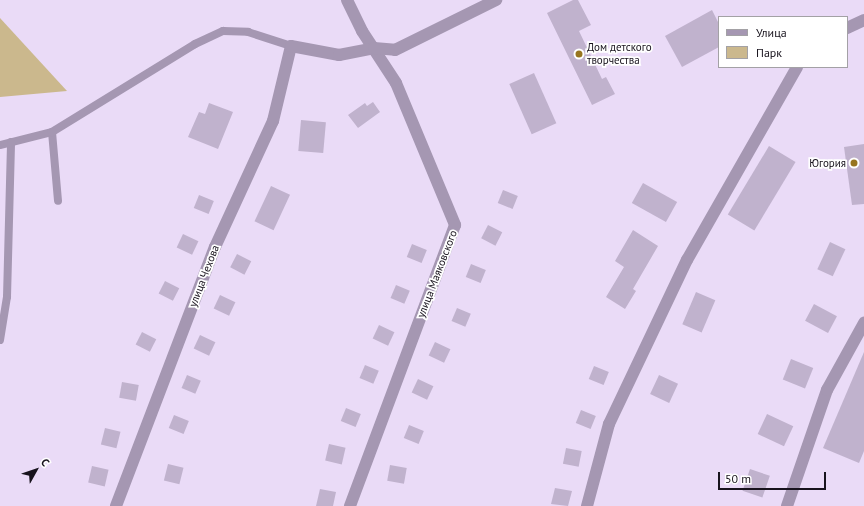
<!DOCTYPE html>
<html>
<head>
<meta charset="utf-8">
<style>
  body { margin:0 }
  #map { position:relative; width:864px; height:506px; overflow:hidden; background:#eadbf7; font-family:"PT Sans",sans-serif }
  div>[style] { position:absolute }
  .green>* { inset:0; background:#cbb88d }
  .building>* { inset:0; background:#c0b2cd; transform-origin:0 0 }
  .service>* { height:8px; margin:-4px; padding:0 4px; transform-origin:4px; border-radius:4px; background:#a597b2 }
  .minor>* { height:12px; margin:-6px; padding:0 6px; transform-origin:6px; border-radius:6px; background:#a597b2 }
  .dots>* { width:11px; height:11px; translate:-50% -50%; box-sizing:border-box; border:2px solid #fff; border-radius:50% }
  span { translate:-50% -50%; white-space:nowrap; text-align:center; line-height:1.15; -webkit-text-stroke:3.5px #fff; paint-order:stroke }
  .poi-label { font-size:11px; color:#18131d }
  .left { translate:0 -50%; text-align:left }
  .right { translate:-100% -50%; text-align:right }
  .street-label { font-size:11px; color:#18131d }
  .legend { position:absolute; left:718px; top:16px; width:130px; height:52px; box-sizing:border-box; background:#fff; border:1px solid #a3a1a5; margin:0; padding:5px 7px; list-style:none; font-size:12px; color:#18131d }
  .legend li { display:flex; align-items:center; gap:8px; height:20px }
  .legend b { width:20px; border:1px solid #a3a1a5 }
  .north { position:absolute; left:16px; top:450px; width:40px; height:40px; -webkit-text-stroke:3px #fff; paint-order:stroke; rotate:50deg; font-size:11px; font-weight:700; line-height:16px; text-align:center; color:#18131d }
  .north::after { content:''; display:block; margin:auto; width:14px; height:18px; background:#18131d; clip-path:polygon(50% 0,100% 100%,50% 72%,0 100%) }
  .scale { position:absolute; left:718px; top:472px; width:108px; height:18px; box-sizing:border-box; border:2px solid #18131d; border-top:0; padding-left:5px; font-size:12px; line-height:14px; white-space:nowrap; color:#18131d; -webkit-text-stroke:3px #fff; paint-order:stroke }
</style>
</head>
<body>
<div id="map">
  <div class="green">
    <i style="clip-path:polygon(0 18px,67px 91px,0 97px)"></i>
  </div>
  <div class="building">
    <i style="clip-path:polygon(573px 0,578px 0,591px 25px,579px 31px,602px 79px,606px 77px,615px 94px,592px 105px,547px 13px)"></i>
    <i style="clip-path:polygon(712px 10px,719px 24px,719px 47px,682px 67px,665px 36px)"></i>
    <i style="left:534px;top:73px;width:55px;height:27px;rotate:66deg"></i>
    <i style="clip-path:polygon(373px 102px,380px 112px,358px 128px,348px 115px,365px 103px,367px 106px)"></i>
    <i style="clip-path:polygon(209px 103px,233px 112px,218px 149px,188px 137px,199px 112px,205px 114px)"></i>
    <i style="left:301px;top:120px;width:25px;height:31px;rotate:5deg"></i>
    <i style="clip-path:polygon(864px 144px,864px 204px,852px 205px,844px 147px)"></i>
    <i style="left:769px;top:146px;width:31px;height:80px;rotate:31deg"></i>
    <i style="left:643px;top:183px;width:39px;height:23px;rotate:29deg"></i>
    <i style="left:271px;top:186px;width:21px;height:39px;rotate:25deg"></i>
    <i style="left:503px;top:190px;width:16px;height:14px;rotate:22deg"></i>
    <i style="left:199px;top:195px;width:16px;height:14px;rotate:22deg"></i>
    <i style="left:488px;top:225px;width:16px;height:15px;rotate:27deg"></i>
    <i style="clip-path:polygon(633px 230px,658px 246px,633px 289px,636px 291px,625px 309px,606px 297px,624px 267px,615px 261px)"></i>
    <i style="left:183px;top:234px;width:17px;height:15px;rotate:25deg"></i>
    <i style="left:830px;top:242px;width:17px;height:30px;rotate:25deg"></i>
    <i style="left:412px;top:244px;width:16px;height:14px;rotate:22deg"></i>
    <i style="left:237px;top:254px;width:16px;height:15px;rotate:27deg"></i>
    <i style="left:471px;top:264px;width:16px;height:14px;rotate:22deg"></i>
    <i style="left:165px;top:281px;width:16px;height:14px;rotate:27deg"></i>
    <i style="left:396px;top:285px;width:15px;height:14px;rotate:23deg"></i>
    <i style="left:696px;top:292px;width:21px;height:35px;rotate:23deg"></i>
    <i style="left:220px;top:295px;width:17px;height:15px;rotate:25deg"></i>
    <i style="left:814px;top:304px;width:26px;height:19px;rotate:28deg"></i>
    <i style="left:457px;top:308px;width:15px;height:14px;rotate:23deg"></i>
    <i style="left:379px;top:325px;width:17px;height:15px;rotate:25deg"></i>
    <i style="left:142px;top:332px;width:16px;height:14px;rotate:27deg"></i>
    <i style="left:200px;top:335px;width:17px;height:15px;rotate:25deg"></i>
    <i style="left:435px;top:342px;width:17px;height:15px;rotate:25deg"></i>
    <i style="clip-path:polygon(864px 352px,864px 451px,859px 463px,823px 448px)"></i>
    <i style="left:791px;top:359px;width:24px;height:22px;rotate:22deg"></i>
    <i style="left:365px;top:365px;width:15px;height:14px;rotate:23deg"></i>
    <i style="left:594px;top:366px;width:16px;height:14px;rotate:22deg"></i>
    <i style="left:187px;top:375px;width:15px;height:14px;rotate:23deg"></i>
    <i style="left:659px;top:375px;width:21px;height:21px;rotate:25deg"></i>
    <i style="left:418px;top:379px;width:17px;height:15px;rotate:25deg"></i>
    <i style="left:122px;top:382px;width:17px;height:16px;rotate:10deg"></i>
    <i style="left:346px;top:408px;width:16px;height:14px;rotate:22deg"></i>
    <i style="left:581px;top:410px;width:16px;height:14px;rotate:22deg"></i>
    <i style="left:767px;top:414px;width:29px;height:22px;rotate:25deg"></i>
    <i style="left:174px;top:415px;width:16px;height:14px;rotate:22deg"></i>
    <i style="left:409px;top:425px;width:16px;height:14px;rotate:22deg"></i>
    <i style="left:105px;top:428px;width:16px;height:17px;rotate:14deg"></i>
    <i style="left:329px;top:444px;width:17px;height:17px;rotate:13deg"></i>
    <i style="left:566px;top:448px;width:16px;height:16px;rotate:11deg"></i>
    <i style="left:168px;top:464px;width:16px;height:17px;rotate:14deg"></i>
    <i style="left:390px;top:465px;width:17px;height:16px;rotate:10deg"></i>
    <i style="left:92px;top:466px;width:17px;height:17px;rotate:13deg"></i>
    <i style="left:750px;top:469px;width:21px;height:23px;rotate:19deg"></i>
    <i style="clip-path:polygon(555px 488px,572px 491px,568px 506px,551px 504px)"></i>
    <i style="clip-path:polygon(320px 489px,336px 492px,333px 506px,316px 506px)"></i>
  </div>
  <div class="service">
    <i style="left:52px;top:132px;width:69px;rotate:85deg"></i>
    <i style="left:0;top:145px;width:54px;rotate:-14deg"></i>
    <i style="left:52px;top:132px;width:168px;rotate:-31.6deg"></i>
    <i style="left:195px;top:44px;width:31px;rotate:-25deg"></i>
    <i style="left:223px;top:31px;width:25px;rotate:2deg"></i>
    <i style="left:248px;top:32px;width:45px;rotate:18deg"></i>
    <i style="left:0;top:340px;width:44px;rotate:-80.8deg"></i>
    <i style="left:7px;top:297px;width:155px;rotate:-88.5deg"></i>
  </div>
  <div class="minor">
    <i style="left:347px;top:0;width:34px;rotate:64deg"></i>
    <i style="left:362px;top:31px;width:62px;rotate:56.8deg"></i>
    <i style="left:396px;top:83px;width:154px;rotate:67.4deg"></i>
    <i style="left:455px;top:225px;width:300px;rotate:110.5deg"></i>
    <i style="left:847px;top:28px;width:19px;rotate:-25deg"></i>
    <i style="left:116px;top:506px;width:277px;rotate:-69.1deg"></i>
    <i style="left:215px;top:247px;width:139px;rotate:-65.3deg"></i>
    <i style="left:273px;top:121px;width:77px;rotate:-76.5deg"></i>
    <i style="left:291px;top:46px;width:49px;rotate:10.6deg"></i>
    <i style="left:339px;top:55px;width:36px;rotate:-11deg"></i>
    <i style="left:374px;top:48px;width:21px;rotate:5deg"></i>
    <i style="left:395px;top:50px;width:113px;rotate:-26.3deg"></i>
    <i style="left:587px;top:506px;width:85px;rotate:-75deg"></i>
    <i style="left:609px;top:424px;width:182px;rotate:-64.6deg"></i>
    <i style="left:687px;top:260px;width:222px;rotate:-60.3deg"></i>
    <i style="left:787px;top:506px;width:123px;rotate:-71deg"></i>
    <i style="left:827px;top:390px;width:77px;rotate:-61.1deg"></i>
  </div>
  <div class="dots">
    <i style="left:579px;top:54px;background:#97751f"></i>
    <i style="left:854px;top:163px;background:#97751f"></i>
  </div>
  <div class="poi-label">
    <span class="left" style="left:587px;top:54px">Дом детского<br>творчества</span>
    <span class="right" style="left:846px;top:163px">Югория</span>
  </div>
  <div class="street-label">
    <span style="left:437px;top:274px;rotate:-69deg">улица Маяковского</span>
    <span style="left:204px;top:276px;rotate:-69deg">улица Чехова</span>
  </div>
  <ul class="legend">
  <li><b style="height:5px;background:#a597b2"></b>Улица</li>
  <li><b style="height:11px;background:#cbb88d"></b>Парк</li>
  </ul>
  <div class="north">С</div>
  <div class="scale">50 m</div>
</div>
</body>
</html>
